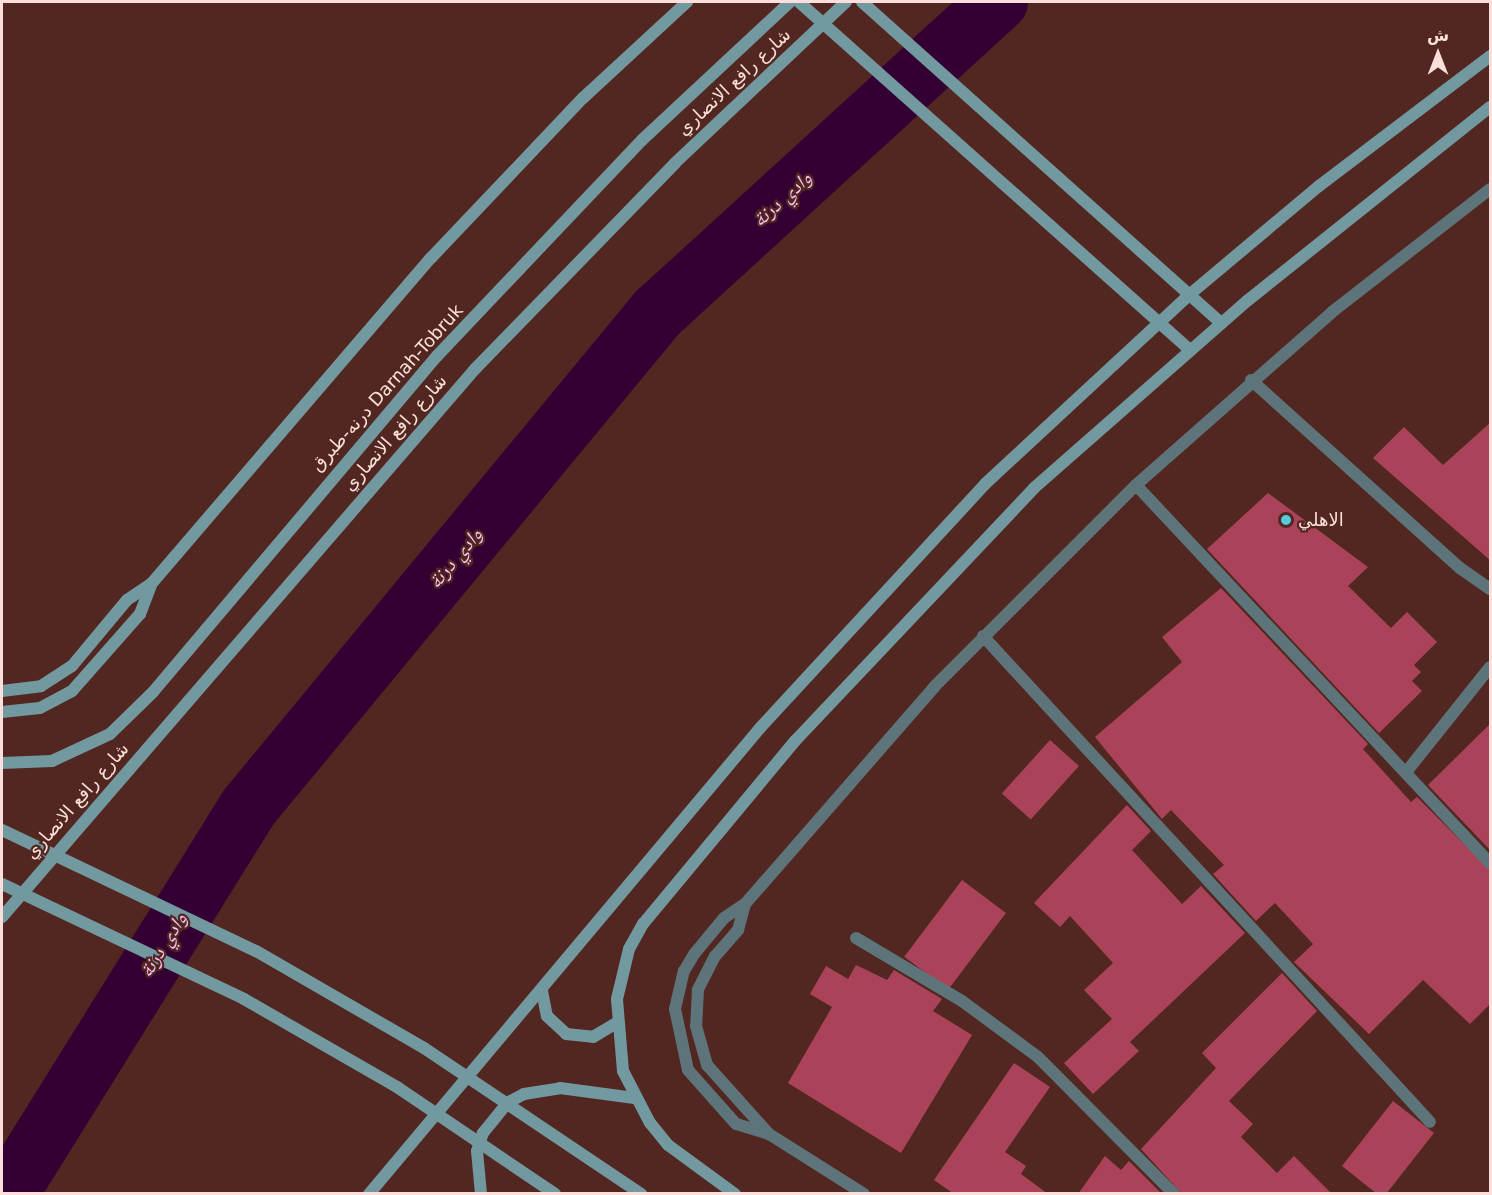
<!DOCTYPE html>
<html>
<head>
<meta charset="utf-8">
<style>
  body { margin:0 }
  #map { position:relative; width:1492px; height:1195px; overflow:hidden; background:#522721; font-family:"DejaVu Sans","Noto Naskh Arabic",sans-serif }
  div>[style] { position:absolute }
  .river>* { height:60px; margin:-30px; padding:0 30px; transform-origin:30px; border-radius:30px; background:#340033 }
  .building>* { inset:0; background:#aa4359; transform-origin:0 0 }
  .street>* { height:12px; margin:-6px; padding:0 6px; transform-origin:6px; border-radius:6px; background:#5d757a }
  .secondary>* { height:12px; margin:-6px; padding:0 6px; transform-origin:6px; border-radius:6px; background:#7299a0 }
  .dots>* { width:16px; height:16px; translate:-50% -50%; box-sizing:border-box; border:3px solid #522721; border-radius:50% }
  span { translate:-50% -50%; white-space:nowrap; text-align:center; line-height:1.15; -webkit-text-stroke:4.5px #522721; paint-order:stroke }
  .street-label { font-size:18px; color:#fcdfda }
  .poi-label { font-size:18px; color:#fcdfda }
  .left { translate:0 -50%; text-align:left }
  .water-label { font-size:20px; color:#fbbef5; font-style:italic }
  .frame { position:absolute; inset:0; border:3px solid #fcdfda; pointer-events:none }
  .north { position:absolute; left:1408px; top:24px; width:60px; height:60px; -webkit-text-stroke:4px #522721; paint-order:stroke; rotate:0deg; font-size:16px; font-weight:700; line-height:24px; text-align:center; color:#fcdfda }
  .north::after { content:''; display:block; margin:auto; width:21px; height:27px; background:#fcdfda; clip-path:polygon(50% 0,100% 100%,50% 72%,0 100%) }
</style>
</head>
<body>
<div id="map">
  <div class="river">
    <i style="left:8px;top:1194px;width:455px;rotate:-58.1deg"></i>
    <i style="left:248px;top:808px;width:642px;rotate:-50.43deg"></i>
    <i style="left:657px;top:313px;width:462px;rotate:-42.4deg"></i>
  </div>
  <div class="building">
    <i style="clip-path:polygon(1491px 422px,1491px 561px,1373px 458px,1404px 427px,1443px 465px)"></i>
    <i style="clip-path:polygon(1268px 493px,1368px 567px,1348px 586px,1391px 628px,1407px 612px,1437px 642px,1414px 665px,1421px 672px,1412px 681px,1422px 691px,1379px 733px,1207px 549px)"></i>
    <i style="clip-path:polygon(1221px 588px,1368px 744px,1363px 749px,1411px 802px,1417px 797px,1491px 871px,1491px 1003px,1470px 1024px,1423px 980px,1369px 1034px,1294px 962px,1313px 944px,1275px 903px,1256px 921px,1213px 874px,1224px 865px,1171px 810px,1162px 819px,1095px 737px,1182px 662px,1162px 637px)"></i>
    <i style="clip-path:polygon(1491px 723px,1491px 851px,1428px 785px)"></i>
    <i style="left:1050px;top:740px;width:39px;height:72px;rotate:42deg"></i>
    <i style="clip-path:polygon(1127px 805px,1151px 831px,1132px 850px,1182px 904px,1201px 886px,1245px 933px,1130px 1042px,1139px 1051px,1093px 1094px,1064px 1063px,1112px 1019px,1084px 990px,1113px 963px,1070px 916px,1060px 927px,1034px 903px)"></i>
    <i style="left:962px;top:880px;width:55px;height:96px;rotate:37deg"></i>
    <i style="clip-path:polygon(856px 965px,887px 980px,894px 970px,942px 999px,933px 1011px,972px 1035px,901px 1153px,788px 1083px,832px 1007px,810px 994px,826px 966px,848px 979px)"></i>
    <i style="clip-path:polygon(1282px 973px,1317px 1011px,1229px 1101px,1253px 1124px,1241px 1137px,1277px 1173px,1294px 1156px,1332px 1194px,1182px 1194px,1141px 1149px,1216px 1068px,1202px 1053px)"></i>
    <i style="clip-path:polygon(1014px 1063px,1050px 1087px,1005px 1152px,1026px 1166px,1021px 1174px,1048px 1194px,954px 1194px,934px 1180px)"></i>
    <i style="clip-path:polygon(1393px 1101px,1434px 1133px,1386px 1194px,1377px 1194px,1342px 1166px)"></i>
    <i style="clip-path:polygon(1105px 1156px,1121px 1170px,1129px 1161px,1162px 1194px,1078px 1194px)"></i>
  </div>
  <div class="street">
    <i style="left:1251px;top:380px;width:281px;rotate:42deg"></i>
    <i style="left:1460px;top:568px;width:37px;rotate:35deg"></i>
    <i style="left:1136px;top:485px;width:518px;rotate:46.88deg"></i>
    <i style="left:983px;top:636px;width:660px;rotate:47.39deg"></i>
    <i style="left:1407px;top:771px;width:133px;rotate:-51.4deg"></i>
    <i style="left:745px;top:904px;width:27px;rotate:105deg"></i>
    <i style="left:738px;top:930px;width:35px;rotate:131deg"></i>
    <i style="left:715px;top:956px;width:38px;rotate:117deg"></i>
    <i style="left:698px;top:990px;width:36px;rotate:93deg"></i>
    <i style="left:696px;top:1026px;width:41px;rotate:74.2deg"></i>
    <i style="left:707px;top:1065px;width:93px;rotate:48.1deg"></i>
    <i style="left:769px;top:1134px;width:112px;rotate:32.3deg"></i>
    <i style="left:856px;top:938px;width:123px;rotate:30.7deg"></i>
    <i style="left:962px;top:1001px;width:94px;rotate:36.4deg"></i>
    <i style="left:1038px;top:1057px;width:193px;rotate:45.2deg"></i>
    <i style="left:769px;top:1134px;width:34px;rotate:-163deg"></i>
    <i style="left:736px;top:1124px;width:72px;rotate:-131.6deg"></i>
    <i style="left:688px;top:1070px;width:62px;rotate:-102deg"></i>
    <i style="left:675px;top:1009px;width:39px;rotate:-77deg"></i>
    <i style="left:684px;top:971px;width:21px;rotate:-59deg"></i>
    <i style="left:695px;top:953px;width:45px;rotate:-50.4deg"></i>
    <i style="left:724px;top:918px;width:25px;rotate:-34deg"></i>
    <i style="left:745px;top:904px;width:288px;rotate:-48.9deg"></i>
    <i style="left:934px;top:687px;width:286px;rotate:-45deg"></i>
    <i style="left:1136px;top:485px;width:261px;rotate:-41.4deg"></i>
    <i style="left:1332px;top:312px;width:200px;rotate:-37.9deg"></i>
  </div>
  <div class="secondary">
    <i style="left:799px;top:2px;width:523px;rotate:41.67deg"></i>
    <i style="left:862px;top:2px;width:482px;rotate:41.8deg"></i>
    <i style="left:2px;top:691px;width:39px;rotate:-7deg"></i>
    <i style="left:41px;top:686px;width:37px;rotate:-33deg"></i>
    <i style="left:72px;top:666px;width:86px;rotate:-50.2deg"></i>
    <i style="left:127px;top:600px;width:30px;rotate:-34deg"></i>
    <i style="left:152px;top:583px;width:428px;rotate:-49.4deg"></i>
    <i style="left:431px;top:258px;width:221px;rotate:-46.5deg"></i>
    <i style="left:583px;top:98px;width:142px;rotate:-42.7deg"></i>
    <i style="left:2px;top:712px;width:38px;rotate:-6deg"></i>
    <i style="left:40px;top:708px;width:36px;rotate:-28deg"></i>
    <i style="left:72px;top:691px;width:103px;rotate:-48.6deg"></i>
    <i style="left:140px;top:614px;width:33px;rotate:-69deg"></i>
    <i style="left:2px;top:763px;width:50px;rotate:-2.3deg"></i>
    <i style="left:52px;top:761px;width:64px;rotate:-25deg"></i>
    <i style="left:110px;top:734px;width:60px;rotate:-44.3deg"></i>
    <i style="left:153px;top:692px;width:440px;rotate:-49.8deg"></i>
    <i style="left:437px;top:356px;width:298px;rotate:-46.5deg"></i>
    <i style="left:642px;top:140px;width:202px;rotate:-43deg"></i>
    <i style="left:2px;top:830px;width:281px;rotate:25.5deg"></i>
    <i style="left:256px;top:951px;width:194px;rotate:30deg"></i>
    <i style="left:424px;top:1048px;width:262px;rotate:33.9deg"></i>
    <i style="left:2px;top:884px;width:268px;rotate:25.4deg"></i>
    <i style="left:244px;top:999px;width:177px;rotate:29.9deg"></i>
    <i style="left:397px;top:1087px;width:191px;rotate:34.1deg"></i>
    <i style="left:2px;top:917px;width:724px;rotate:-49.2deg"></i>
    <i style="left:475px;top:369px;width:287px;rotate:-45.8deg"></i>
    <i style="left:675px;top:163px;width:235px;rotate:-43.3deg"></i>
    <i style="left:542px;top:991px;width:25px;rotate:79deg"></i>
    <i style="left:547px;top:1016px;width:26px;rotate:43deg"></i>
    <i style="left:566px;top:1034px;width:27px;rotate:6deg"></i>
    <i style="left:593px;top:1037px;width:27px;rotate:-31deg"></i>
    <i style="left:369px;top:1194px;width:608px;rotate:-50deg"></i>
    <i style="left:760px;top:728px;width:332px;rotate:-47.3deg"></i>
    <i style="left:985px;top:484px;width:278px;rotate:-42.8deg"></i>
    <i style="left:1189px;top:295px;width:170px;rotate:-40deg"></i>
    <i style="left:1319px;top:186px;width:215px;rotate:-37.2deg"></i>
    <i style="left:481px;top:1194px;width:43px;rotate:-95.3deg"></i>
    <i style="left:477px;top:1151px;width:19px;rotate:-72deg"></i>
    <i style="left:483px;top:1133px;width:38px;rotate:-51deg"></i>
    <i style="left:507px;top:1103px;width:19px;rotate:-28deg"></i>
    <i style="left:524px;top:1094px;width:36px;rotate:-9deg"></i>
    <i style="left:560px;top:1088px;width:75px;rotate:7.7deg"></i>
    <i style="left:735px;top:1194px;width:83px;rotate:-143.8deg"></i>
    <i style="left:668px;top:1145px;width:28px;rotate:-129deg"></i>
    <i style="left:650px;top:1123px;width:59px;rotate:-117.4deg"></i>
    <i style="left:623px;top:1071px;width:72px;rotate:-94.8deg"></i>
    <i style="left:617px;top:999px;width:51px;rotate:-76.5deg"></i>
    <i style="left:629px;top:949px;width:29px;rotate:-61deg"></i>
    <i style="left:643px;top:924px;width:238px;rotate:-50.3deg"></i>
    <i style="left:795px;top:741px;width:348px;rotate:-46.6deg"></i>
    <i style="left:1034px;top:488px;width:283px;rotate:-41.3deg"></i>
    <i style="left:1247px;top:301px;width:311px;rotate:-38.6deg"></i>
  </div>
  <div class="dots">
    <i style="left:1286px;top:520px;background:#54cadd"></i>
  </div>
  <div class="street-label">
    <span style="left:734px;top:82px;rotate:-43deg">شارع رافع الانصاري</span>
    <span style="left:387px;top:388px;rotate:-48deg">درنه-طبرق Darnah-Tobruk</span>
    <span style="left:395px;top:433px;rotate:-49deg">شارع رافع الانصاري</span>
    <span style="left:77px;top:801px;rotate:-49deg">شارع رافع الانصاري</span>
  </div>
  <div class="poi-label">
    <span class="left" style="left:1298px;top:520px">الاهلي</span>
  </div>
  <div class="water-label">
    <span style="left:782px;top:199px;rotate:-42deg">وادي درنة</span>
    <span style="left:455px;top:558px;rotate:-50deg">وادي درنة</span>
    <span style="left:163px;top:945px;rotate:-58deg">وادي درنة</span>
  </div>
  <div class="frame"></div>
  <div class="north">ش</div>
</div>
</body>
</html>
